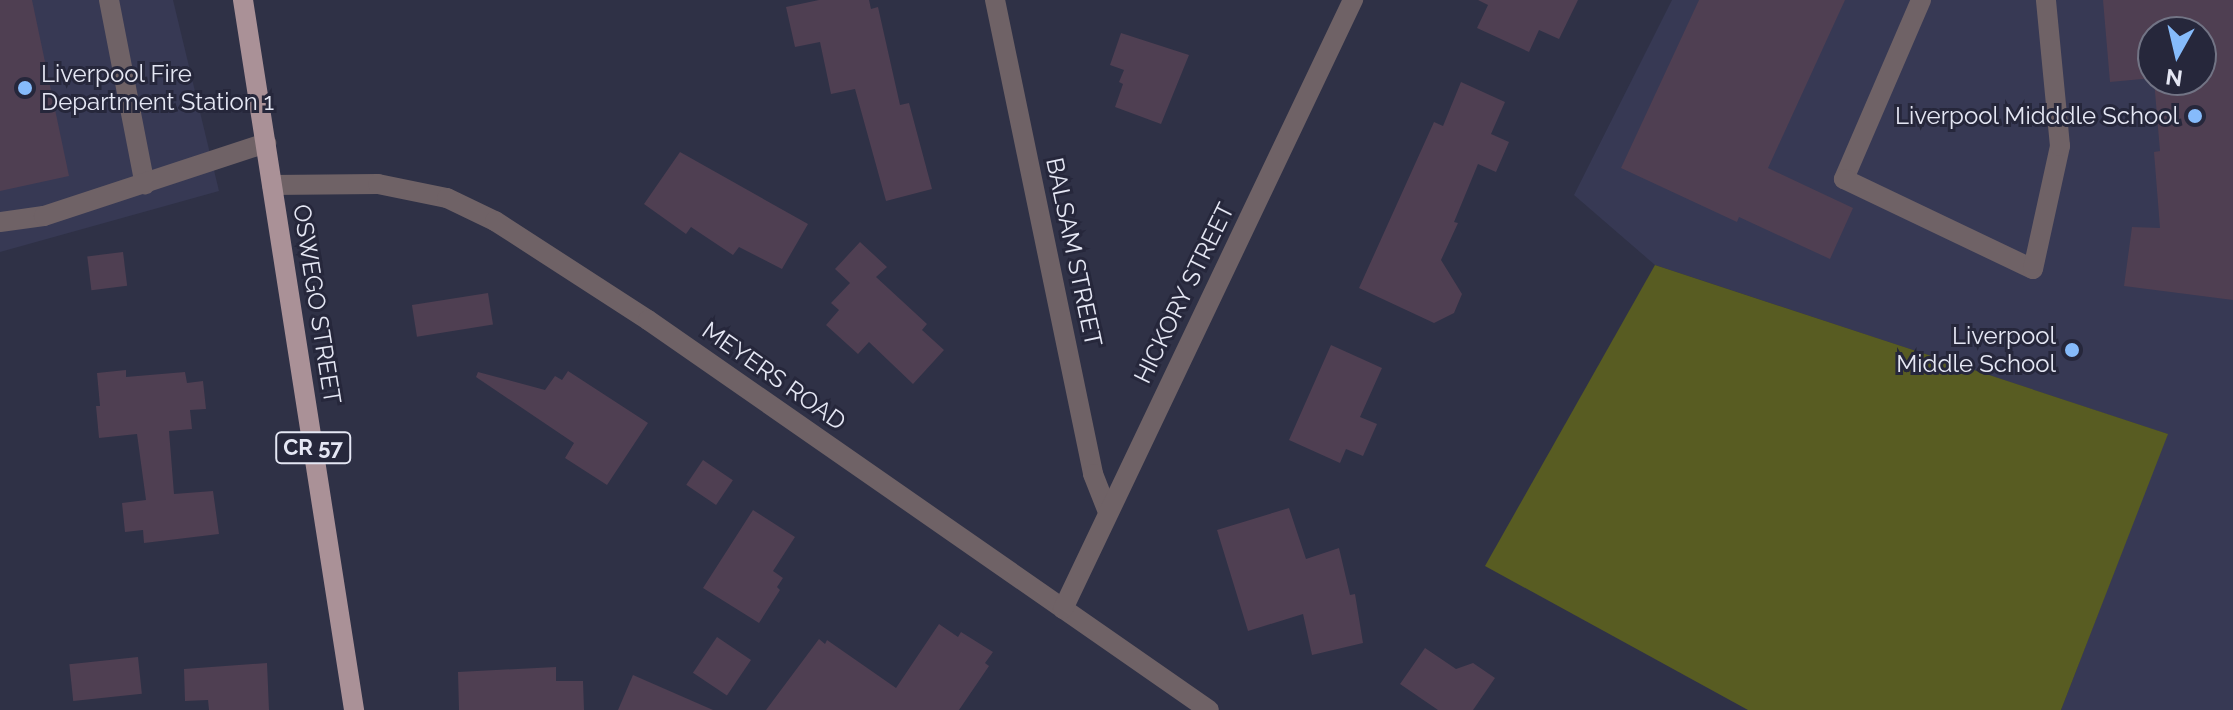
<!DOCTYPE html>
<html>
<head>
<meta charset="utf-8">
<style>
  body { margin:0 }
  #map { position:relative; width:2233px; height:710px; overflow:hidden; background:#2f3146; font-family:Raleway,sans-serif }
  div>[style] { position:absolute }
  .built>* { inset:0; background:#373954 }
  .green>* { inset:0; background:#585c22 }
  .building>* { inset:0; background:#4f3f52; transform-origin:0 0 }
  .minor>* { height:20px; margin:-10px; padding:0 10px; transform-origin:10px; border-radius:10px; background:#6f6266 }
  .major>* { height:20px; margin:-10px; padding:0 10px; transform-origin:10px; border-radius:10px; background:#aa9197 }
  .dots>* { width:22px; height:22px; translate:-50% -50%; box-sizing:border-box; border:4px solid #26273b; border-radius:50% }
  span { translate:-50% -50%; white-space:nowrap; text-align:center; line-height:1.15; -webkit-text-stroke:6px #26273b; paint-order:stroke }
  .shield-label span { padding:2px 6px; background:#26273b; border:2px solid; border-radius:6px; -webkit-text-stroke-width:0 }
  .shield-label { font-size:22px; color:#e5e7f4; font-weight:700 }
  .poi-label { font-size:24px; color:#e5e7f4 }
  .left { translate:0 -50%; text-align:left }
  .right { translate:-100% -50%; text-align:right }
  .street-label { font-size:24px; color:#e5e7f4 }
  .north { position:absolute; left:2137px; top:16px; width:80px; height:80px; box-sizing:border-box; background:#26273b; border:2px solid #727485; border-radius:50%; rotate:188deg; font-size:22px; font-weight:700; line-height:32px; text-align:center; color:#e5e7f4 }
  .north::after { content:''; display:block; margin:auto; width:28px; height:36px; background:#86bbfb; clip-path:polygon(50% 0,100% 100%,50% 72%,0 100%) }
</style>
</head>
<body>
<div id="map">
  <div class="built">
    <i style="clip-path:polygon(0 0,173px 0,219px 191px,0 252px)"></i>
    <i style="clip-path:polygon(evenodd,1672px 0,2233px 0,2233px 710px,2061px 710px,2167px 434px,1655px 265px,1574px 195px,1672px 0,2153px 32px,2201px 32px,2201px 80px,2153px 80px,2153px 32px)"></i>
  </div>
  <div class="green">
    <i style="clip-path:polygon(1655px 265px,2168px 434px,2061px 710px,1748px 710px,1485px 566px)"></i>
  </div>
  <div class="building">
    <i style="clip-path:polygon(0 0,32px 0,69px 176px,0 191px)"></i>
    <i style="clip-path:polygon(819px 0,869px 0,871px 9px,878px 7px,900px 105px,909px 103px,932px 189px,886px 201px,855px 89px,831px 94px,820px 42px,795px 47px,786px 7px)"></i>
    <i style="clip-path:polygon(1478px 0,1578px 0,1559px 39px,1539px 30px,1529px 52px,1477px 28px,1488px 5px)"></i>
    <i style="clip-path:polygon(1699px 0,1845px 0,1768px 168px,1853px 208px,1830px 259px,1739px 217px,1737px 222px,1621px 168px)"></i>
    <i style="clip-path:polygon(2103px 0,2233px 0,2233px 300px,2124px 286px,2132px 227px,2160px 228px,2154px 152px,2160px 151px,2154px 80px,2201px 80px,2201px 32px,2153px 32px,2153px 78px,2110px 82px)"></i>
    <i style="clip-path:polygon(1121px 33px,1189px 55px,1161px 124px,1115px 107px,1123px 84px,1119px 82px,1124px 70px,1110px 65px)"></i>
    <i style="clip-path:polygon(1461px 82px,1505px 102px,1491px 134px,1509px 142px,1496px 172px,1478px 164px,1454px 222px,1458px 223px,1441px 260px,1462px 294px,1454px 313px,1434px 323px,1359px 288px,1434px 122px,1443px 126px)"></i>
    <i style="clip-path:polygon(680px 152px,808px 224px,782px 269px,739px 247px,733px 255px,691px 227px,686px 234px,644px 204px)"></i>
    <i style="clip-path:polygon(860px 242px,887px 267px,876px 277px,927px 324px,922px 330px,944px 350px,913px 384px,869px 342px,858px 354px,826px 325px,839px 310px,831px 303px,850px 283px,835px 269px)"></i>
    <i style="left:123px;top:252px;width:34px;height:36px;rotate:83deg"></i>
    <i style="left:488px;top:293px;width:32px;height:77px;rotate:81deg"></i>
    <i style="clip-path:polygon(1331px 345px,1382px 368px,1360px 417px,1377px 424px,1363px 456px,1346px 449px,1340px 463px,1289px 440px)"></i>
    <i style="clip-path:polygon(126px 370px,126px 377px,185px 372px,187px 383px,203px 381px,206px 409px,190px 410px,192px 429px,169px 431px,174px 494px,213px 491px,219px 534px,144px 543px,143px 530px,125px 532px,122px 503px,146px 500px,137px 434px,99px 438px,96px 406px,100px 406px,97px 373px)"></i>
    <i style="clip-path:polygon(568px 371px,648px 423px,607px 485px,565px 458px,574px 443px,476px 377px,478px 372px,545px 390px,555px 376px,562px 380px)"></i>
    <i style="left:703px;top:460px;width:36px;height:30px;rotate:34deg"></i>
    <i style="clip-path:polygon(1289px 508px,1306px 559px,1339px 548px,1350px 595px,1355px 594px,1363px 643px,1312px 655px,1303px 614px,1248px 631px,1217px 530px)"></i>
    <i style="clip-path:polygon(753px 510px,795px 537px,773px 571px,783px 578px,777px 587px,780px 590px,759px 623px,703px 588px)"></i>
    <i style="clip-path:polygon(939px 624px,958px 637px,961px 632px,993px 652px,985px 663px,989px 666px,959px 710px,766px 710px,819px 639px,825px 644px,827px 640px,896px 688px)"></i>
    <i style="left:717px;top:637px;width:41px;height:43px;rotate:34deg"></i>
    <i style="clip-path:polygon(1425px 648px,1456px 669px,1473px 663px,1495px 678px,1473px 710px,1438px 710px,1400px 684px)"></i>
    <i style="left:138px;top:657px;width:37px;height:69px;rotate:84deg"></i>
    <i style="clip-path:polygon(267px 663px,269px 710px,209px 710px,208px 700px,185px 701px,184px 669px)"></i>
    <i style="clip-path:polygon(556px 667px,556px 681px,583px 681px,584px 710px,459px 710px,458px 672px)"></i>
    <i style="clip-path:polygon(633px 675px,713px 710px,618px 710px)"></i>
  </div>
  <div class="minor">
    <i style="left:109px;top:0;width:188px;rotate:79deg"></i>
    <i style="left:995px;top:0;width:484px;rotate:78.3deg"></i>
    <i style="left:1093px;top:474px;width:41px;rotate:68.5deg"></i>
    <i style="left:1921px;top:0;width:195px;rotate:113.3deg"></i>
    <i style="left:1844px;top:179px;width:209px;rotate:25.5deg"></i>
    <i style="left:2033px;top:269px;width:126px;rotate:-77.6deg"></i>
    <i style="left:2060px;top:146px;width:147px;rotate:-95.5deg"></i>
    <i style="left:272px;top:185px;width:106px;rotate:-0.5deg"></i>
    <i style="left:378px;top:184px;width:70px;rotate:11.5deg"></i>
    <i style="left:447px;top:198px;width:53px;rotate:25.6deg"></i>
    <i style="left:495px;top:221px;width:182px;rotate:32.9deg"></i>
    <i style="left:648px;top:320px;width:683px;rotate:34.81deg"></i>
    <i style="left:0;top:222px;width:44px;rotate:-7.8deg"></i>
    <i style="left:44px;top:216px;width:234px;rotate:-18.2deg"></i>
    <i style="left:1063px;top:609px;width:675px;rotate:-64.54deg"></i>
  </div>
  <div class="major">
    <i style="left:243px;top:0;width:719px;rotate:81.11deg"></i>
  </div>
  <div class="dots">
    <i style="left:25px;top:88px;background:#86bbfb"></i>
    <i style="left:2195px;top:116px;background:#86bbfb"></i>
    <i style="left:2072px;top:350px;background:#86bbfb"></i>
  </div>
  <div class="shield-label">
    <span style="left:313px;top:448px">CR 57</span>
  </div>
  <div class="poi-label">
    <span class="left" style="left:41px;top:88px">Liverpool Fire<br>Department Station 1</span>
    <span class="right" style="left:2179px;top:116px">Liverpool Midddle School</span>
    <span class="right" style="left:2056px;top:350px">Liverpool<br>Middle School</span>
  </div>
  <div class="street-label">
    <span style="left:1074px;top:252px;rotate:78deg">BALSAM STREET</span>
    <span style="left:1184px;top:293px;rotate:-64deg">HICKORY STREET</span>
    <span style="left:317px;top:304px;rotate:81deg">OSWEGO STREET</span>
    <span style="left:774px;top:376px;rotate:35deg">MEYERS ROAD</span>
  </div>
  <div class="north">N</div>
</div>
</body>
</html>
